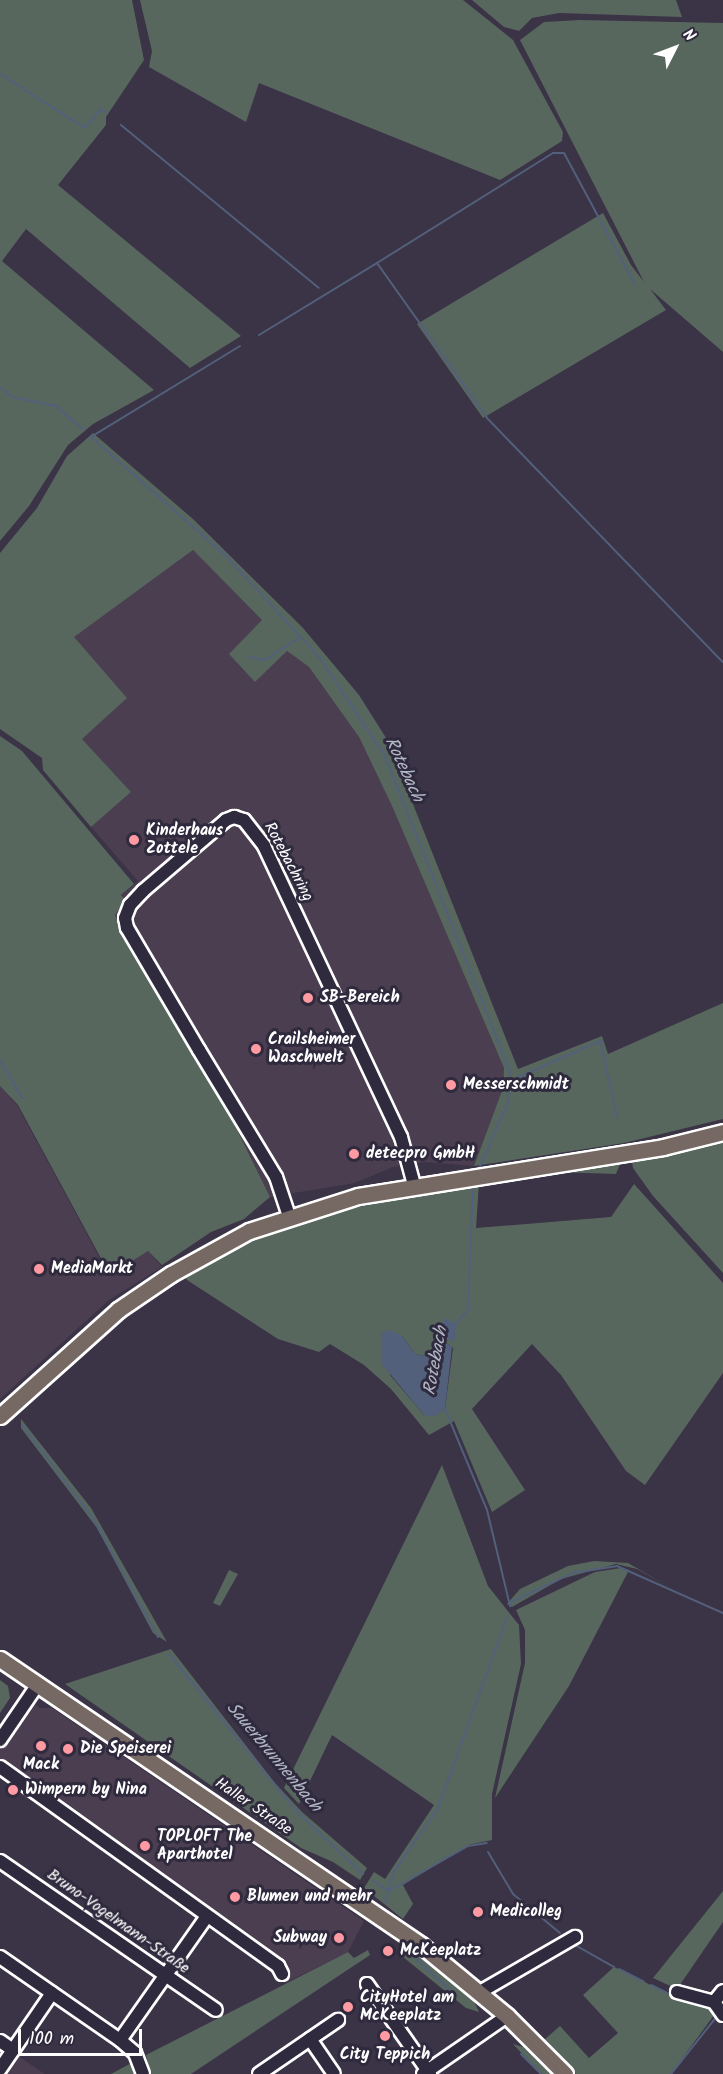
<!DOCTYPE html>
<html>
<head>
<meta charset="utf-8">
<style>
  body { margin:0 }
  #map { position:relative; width:723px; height:2074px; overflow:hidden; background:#3b3346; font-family:Kalam,sans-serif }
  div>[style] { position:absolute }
  .built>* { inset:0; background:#4a3e50 }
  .green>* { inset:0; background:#58675e }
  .water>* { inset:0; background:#52607b }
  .stream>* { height:2px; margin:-1px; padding:0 1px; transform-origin:1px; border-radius:1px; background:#52607b }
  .roads { filter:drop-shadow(2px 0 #fff) drop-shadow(-2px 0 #fff) drop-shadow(0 2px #fff) drop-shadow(0 -2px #fff) }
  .minor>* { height:12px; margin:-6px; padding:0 6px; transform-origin:6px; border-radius:6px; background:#2f2a3d }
  .major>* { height:15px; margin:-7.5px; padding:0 7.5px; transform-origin:7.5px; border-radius:7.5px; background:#766964 }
  .dots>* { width:16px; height:16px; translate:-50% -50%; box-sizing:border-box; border:3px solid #2f2a3d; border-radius:50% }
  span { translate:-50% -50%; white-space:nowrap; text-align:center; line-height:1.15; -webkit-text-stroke:6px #2f2a3d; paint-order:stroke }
  .poi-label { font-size:16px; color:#fff; font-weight:700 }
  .left { translate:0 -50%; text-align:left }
  .right { translate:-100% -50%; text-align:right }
  .street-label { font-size:16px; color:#fff }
  .water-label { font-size:18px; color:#b1b7c4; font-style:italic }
  .north { position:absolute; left:645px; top:18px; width:60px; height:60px; -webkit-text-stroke:4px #2f2a3d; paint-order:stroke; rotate:48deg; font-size:16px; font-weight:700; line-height:24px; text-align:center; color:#fff }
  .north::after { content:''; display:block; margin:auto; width:21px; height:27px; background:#fff; clip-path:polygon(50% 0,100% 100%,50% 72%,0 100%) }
  .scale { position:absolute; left:18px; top:2029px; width:124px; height:27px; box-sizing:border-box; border:3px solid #fff; border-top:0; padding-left:8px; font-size:18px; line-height:21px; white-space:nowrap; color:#fff; -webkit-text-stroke:4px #2f2a3d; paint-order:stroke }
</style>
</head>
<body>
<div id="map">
  <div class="built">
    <i style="clip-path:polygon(193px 550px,262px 620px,256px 681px,287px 651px,309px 667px,359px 737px,392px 806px,504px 1068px,503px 1088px,474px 1166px,425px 1162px,393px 1167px,355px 1183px,270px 1197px,225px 1105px,115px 915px,121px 896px,138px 881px,91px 827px,131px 792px,82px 739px,73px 637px)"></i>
    <i style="clip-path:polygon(0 1086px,17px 1105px,109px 1275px,148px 1251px,162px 1267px,109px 1300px,0 1399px)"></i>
    <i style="clip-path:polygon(30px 1701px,40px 1708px,52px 1708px,364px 1921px,348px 1952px,285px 1983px,289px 1967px,0 1762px,0 1748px)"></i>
    <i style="clip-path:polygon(15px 2054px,45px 2074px,2px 2074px)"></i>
  </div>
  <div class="green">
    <i style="clip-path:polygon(0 0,132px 0,144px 60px,106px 117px,106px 125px,58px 185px,241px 336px,190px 368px,26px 229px,2px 261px,154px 390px,93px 424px,68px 445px,29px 506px,0 541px)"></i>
    <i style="clip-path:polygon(140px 0,463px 0,513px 40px,563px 132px,562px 141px,500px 180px,259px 83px,246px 122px,149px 67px,152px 51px)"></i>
    <i style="clip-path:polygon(472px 0,676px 0,682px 17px,559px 13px,532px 18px,519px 31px,504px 27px)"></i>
    <i style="clip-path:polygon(580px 20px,723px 23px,723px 352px,650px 289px,666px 310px,483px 418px,417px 324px,603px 213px,631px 265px,644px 282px,520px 40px,544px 22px)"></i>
    <i style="clip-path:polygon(93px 433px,193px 519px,303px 628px,359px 695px,388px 741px,518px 1069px,602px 1036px,608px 1054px,723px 1003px,723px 1119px,624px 1143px,474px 1166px,503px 1088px,504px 1068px,392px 806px,359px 737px,309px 667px,287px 651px,255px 682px,229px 654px,262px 620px,193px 550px,74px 637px,127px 698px,82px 739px,131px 792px,91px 827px,43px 770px,42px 758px,0 729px,0 553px,37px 508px,67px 456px)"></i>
    <i style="clip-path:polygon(0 736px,22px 751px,134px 884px,121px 895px,125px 900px,115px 915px,225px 1105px,270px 1197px,244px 1219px,211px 1232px,162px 1265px,148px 1251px,110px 1275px,18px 1105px,0 1086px)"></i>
    <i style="clip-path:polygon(723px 1136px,723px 1273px,653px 1196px,633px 1168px,632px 1161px)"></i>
    <i style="clip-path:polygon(620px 1164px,616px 1174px,553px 1172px)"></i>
    <i style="clip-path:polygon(evenodd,479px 1183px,476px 1228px,611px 1217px,634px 1184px,723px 1283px,723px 1373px,645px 1485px,626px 1471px,561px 1375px,532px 1344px,472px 1409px,525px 1490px,492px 1512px,454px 1421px,429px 1435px,391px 1389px,364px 1365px,330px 1344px,319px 1352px,278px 1339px,187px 1280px,184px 1274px,271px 1233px,344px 1210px,479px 1183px,402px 1336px,415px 1354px,423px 1356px,447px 1343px,453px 1348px,445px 1409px,433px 1416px,424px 1415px,390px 1375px,402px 1336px)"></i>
    <i style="clip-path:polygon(21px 1419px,91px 1508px,167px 1642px,153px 1633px,97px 1528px,21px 1428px)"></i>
    <i style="clip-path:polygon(442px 1465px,488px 1586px,519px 1625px,521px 1664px,492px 1794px,492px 1840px,468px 1845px,403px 1885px,413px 1904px,403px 1919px,364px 1888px,374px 1872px,385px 1879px,434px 1805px,332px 1735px,299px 1804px,284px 1788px)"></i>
    <i style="clip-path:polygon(594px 1561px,628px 1563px,669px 1587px,637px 1569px,616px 1564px,561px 1579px,512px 1607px,507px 1604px,520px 1589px,568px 1566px)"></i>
    <i style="clip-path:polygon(621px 1568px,629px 1570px,569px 1686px,495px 1798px,525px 1663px,525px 1630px,516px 1610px,595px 1572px)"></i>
    <i style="clip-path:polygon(229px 1570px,238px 1574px,220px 1606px,213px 1603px)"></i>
    <i style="clip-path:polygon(171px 1649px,275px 1783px,302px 1812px,367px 1868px,360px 1880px,333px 1862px,301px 1848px,65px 1684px)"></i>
    <i style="clip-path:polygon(0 1680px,8px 1686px,10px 1698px,0 1713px)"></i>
    <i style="clip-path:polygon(723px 1891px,723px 1922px,677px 1989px,653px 1978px)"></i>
    <i style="clip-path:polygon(411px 1947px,471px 1995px,479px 2012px,466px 2008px,403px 1957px)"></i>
    <i style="clip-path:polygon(368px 1950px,370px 1955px,191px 2074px,151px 2074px,146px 2055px,348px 1952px,354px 1958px)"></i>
    <i style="clip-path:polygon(614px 1967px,677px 1998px,717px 2011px,671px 2074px,576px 2074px,544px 2040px,560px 2026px,589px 2058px,618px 2033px,583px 1995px)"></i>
    <i style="clip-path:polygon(513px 2044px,523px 2047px,551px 2074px,541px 2074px)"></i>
    <i style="clip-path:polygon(135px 2061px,138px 2074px,111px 2074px)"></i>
  </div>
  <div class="water">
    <i style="clip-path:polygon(446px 1318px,457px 1325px,454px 1342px,443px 1336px,439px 1328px)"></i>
    <i style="clip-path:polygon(390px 1330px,402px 1336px,415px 1354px,423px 1356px,447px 1343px,452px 1347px,445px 1409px,433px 1417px,424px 1415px,381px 1363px,381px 1333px)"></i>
  </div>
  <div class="stream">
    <i style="left:0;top:74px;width:101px;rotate:32.4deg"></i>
    <i style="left:85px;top:128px;width:25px;rotate:-50deg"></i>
    <i style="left:101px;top:109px;width:7px;rotate:34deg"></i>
    <i style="left:121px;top:125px;width:256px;rotate:39.5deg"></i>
    <i style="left:377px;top:263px;width:208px;rotate:-32deg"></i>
    <i style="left:553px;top:153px;width:11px"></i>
    <i style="left:564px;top:153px;width:148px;rotate:61.7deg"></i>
    <i style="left:259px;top:335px;width:138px;rotate:-31.4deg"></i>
    <i style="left:377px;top:263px;width:190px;rotate:54.6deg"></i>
    <i style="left:487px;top:418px;width:339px;rotate:46deg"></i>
    <i style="left:240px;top:346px;width:175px;rotate:148.6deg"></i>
    <i style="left:91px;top:437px;width:179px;rotate:41.4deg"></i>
    <i style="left:225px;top:555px;width:139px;rotate:47.3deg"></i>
    <i style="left:319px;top:657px;width:119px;rotate:56.3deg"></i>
    <i style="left:385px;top:756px;width:339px;rotate:68.4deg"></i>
    <i style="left:510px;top:1071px;width:31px;rotate:94deg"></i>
    <i style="left:508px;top:1102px;width:71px;rotate:113.3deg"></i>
    <i style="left:0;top:387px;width:16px;rotate:40deg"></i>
    <i style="left:12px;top:397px;width:45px;rotate:11.6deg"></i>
    <i style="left:56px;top:406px;width:35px;rotate:41deg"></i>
    <i style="left:248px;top:657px;width:17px;rotate:10deg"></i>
    <i style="left:265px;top:660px;width:40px;rotate:-32.9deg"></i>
    <i style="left:0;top:1060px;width:44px;rotate:59.9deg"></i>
    <i style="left:512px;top:1080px;width:96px;rotate:-23.9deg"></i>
    <i style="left:600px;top:1041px;width:78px;rotate:77.4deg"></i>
    <i style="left:455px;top:1324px;width:19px;rotate:-47deg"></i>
    <i style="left:468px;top:1310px;width:125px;rotate:-87.7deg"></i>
    <i style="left:445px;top:1409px;width:109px;rotate:67.4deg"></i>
    <i style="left:487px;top:1510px;width:99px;rotate:76.5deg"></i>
    <i style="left:22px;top:1425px;width:116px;rotate:52.7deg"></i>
    <i style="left:92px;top:1517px;width:137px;rotate:61.2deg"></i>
    <i style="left:511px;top:1602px;width:68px;rotate:-25.1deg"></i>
    <i style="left:573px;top:1573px;width:45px;rotate:-9deg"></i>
    <i style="left:617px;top:1566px;width:116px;rotate:23.9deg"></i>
    <i style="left:169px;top:1654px;width:202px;rotate:51deg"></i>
    <i style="left:296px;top:1811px;width:92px;rotate:43.2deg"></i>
    <i style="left:488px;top:1852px;width:49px;rotate:59.2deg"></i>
    <i style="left:513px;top:1894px;width:61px;rotate:39.7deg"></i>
    <i style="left:372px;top:1880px;width:20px;rotate:33deg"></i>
    <i style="left:389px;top:1891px;width:91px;rotate:-29.7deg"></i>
    <i style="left:468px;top:1846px;width:19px;rotate:-9deg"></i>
    <i style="left:385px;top:1903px;width:32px;rotate:-74deg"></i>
    <i style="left:394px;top:1872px;width:78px;rotate:-55.5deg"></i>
    <i style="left:438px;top:1808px;width:205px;rotate:-70.1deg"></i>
    <i style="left:575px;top:1945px;width:45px;rotate:29.4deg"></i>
    <i style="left:414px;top:1957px;width:54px;rotate:42.8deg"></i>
    <i style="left:619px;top:1969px;width:28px;rotate:27deg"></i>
    <i style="left:651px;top:1985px;width:25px;rotate:26deg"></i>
    <i style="left:682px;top:1999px;width:34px;rotate:19deg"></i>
    <i style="left:521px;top:2054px;width:28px;rotate:45deg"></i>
    <i style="left:671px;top:2074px;width:75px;rotate:-51.5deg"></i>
  </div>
  <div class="roads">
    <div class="minor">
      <i style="left:289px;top:1216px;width:41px;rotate:-108.4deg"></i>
      <i style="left:276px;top:1177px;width:149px;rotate:-121.2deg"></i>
      <i style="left:199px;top:1050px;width:142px;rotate:-120.5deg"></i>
      <i style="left:127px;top:928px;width:10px;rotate:-101deg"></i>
      <i style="left:125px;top:918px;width:14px;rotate:-69deg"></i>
      <i style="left:130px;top:905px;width:19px;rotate:-47deg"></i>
      <i style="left:143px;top:891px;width:109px;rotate:-40.5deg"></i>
      <i style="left:226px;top:820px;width:9px;rotate:-21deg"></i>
      <i style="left:234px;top:817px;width:10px;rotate:17deg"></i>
      <i style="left:244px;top:820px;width:33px;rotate:52deg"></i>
      <i style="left:264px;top:846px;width:322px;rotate:64.8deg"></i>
      <i style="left:401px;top:1137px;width:50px;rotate:74.8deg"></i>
      <i style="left:0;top:1740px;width:68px;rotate:-55.8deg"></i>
      <i style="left:0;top:1767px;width:342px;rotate:35.6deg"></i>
      <i style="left:278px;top:1966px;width:9px;rotate:63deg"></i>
      <i style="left:0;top:1861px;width:262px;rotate:34.6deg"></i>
      <i style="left:0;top:1957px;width:146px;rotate:34.7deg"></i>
      <i style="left:120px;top:2040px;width:20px;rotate:41deg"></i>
      <i style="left:135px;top:2053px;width:22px;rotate:69deg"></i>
      <i style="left:367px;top:1984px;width:110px;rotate:55deg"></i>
      <i style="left:480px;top:1992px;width:110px;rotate:-30.1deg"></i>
      <i style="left:677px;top:1992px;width:38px;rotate:15deg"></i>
      <i style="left:714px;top:2002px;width:14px;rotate:-51deg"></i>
      <i style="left:714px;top:2002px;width:16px;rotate:55deg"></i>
      <i style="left:310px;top:2039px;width:42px;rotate:55.6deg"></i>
      <i style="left:120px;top:2040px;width:151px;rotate:-54.9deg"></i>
      <i style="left:0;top:2041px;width:16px;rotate:35deg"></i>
      <i style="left:0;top:2069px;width:92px;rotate:-55.6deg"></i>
      <i style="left:259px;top:2074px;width:96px;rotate:-34.4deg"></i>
      <i style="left:423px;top:2074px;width:102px;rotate:-34.6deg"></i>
    </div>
    <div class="major">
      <i style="left:0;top:1416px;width:159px;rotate:-41.9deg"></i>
      <i style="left:118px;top:1310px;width:64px;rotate:-34.2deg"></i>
      <i style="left:171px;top:1274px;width:89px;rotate:-28.9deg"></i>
      <i style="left:249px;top:1231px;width:114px;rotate:-17.8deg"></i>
      <i style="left:358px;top:1196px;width:309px;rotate:-9.1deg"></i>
      <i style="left:663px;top:1147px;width:62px;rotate:-14deg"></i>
      <i style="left:0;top:1659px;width:509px;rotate:34.19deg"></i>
      <i style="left:421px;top:1945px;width:112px;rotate:39.5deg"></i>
      <i style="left:507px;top:2016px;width:82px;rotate:45deg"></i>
    </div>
  </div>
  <div class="dots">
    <i style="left:134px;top:840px;background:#ff9aa2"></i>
    <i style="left:308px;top:998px;background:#ff9aa2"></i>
    <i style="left:256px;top:1049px;background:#ff9aa2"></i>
    <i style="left:451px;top:1085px;background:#ff9aa2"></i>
    <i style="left:354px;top:1154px;background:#ff9aa2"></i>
    <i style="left:39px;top:1269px;background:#ff9aa2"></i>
    <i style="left:41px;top:1746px;background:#ff9aa2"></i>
    <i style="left:68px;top:1749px;background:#ff9aa2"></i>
    <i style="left:13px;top:1790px;background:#ff9aa2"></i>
    <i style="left:145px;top:1846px;background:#ff9aa2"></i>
    <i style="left:235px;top:1897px;background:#ff9aa2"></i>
    <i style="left:478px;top:1912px;background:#ff9aa2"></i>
    <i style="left:339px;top:1938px;background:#ff9aa2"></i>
    <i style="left:388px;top:1951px;background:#ff9aa2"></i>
    <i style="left:348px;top:2007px;background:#ff9aa2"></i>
    <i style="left:385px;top:2036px;background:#ff9aa2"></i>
  </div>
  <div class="poi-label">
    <span class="left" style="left:146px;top:840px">Kinderhaus<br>Zottele</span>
    <span class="left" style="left:320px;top:998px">SB-Bereich</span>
    <span class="left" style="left:268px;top:1049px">Crailsheimer<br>Waschwelt</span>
    <span class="left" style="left:463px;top:1085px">Messerschmidt</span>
    <span class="left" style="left:366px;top:1154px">detecpro GmbH</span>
    <span class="left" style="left:51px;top:1269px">MediaMarkt</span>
    <span class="left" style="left:80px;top:1749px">Die Speiserei</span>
    <span style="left:41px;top:1765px">Mack</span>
    <span class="left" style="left:25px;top:1790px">Wimpern by Nina</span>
    <span class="left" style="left:157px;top:1846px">TOPLOFT The<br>Aparthotel</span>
    <span class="left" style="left:247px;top:1897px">Blumen und mehr</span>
    <span class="left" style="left:490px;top:1912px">Medicolleg</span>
    <span class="right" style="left:327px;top:1938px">Subway</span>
    <span class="left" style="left:400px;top:1951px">McKeeplatz</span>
    <span class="left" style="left:360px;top:2007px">CityHotel am<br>McKeeplatz</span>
    <span style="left:385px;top:2055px">City Teppich</span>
  </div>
  <div class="street-label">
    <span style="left:288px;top:862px;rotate:62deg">Rotebachring</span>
    <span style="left:253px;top:1807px;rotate:34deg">Haller Straße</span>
    <span style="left:118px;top:1922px;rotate:35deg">Bruno-Vogelmann-Straße</span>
  </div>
  <div class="water-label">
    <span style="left:403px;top:770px;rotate:65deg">Rotebach</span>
    <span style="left:437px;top:1361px;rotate:-80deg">Rotebach</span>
    <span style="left:273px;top:1758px;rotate:50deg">Sauerbrunnenbach</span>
  </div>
  <div class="north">N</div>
  <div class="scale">100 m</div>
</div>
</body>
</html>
